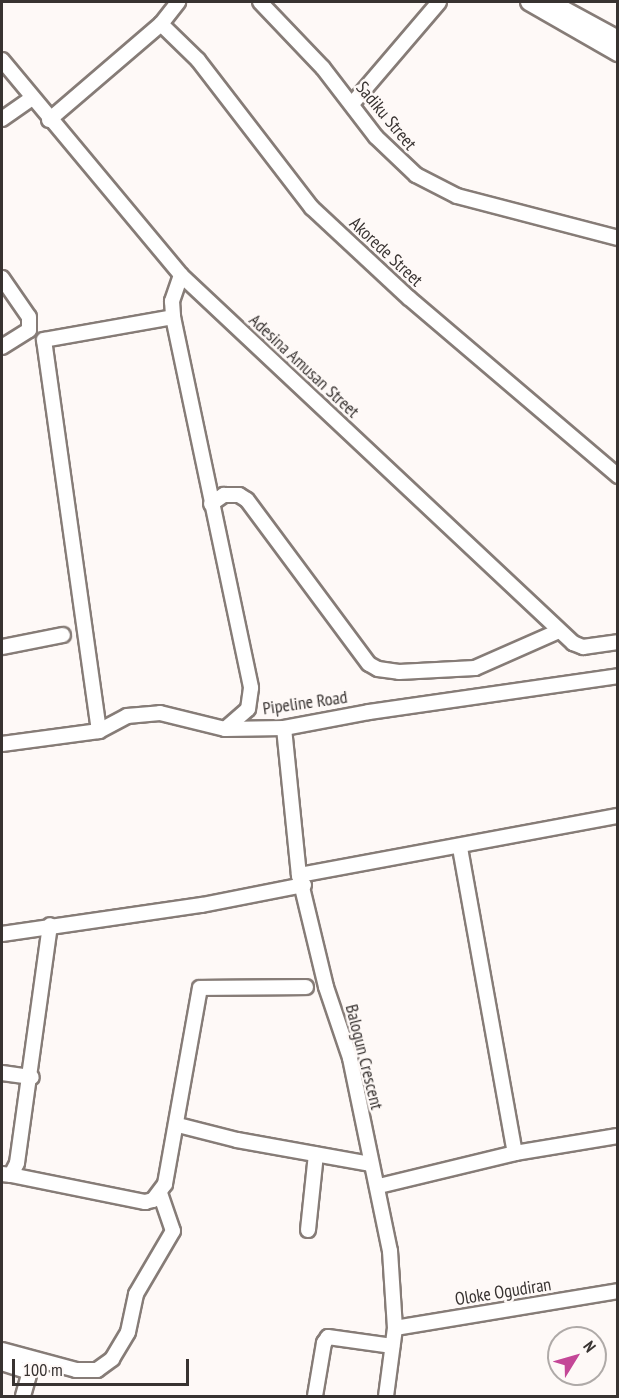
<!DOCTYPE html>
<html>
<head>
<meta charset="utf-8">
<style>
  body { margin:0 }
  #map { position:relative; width:619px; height:1398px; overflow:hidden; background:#fef9f7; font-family:"PT Sans Narrow",sans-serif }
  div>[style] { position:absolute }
  .roads { filter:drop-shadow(2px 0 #867c77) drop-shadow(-2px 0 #867c77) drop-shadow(0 2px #867c77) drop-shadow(0 -2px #867c77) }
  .minor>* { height:14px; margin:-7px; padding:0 7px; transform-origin:7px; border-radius:7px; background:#fff }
  .major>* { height:16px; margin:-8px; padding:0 8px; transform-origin:8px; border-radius:8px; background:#fff }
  span { translate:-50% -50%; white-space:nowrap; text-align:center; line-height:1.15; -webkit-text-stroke:5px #fef9f7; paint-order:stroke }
  .street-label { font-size:18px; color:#383331 }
  .frame { position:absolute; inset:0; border:3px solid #383331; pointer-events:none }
  .north { position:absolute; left:547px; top:1326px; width:60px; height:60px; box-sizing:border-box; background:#fef9f7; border:2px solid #afaaa8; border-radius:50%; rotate:53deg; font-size:16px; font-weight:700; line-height:24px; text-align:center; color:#383331 }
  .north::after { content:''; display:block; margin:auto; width:21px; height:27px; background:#c44797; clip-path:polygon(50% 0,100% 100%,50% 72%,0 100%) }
  .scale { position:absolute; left:12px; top:1359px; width:177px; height:27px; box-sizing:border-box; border:3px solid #383331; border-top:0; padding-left:8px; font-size:18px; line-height:21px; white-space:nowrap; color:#383331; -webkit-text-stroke:4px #fef9f7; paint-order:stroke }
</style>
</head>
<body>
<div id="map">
  <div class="roads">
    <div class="minor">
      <i style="left:260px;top:2px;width:91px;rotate:46.3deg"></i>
      <i style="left:323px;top:68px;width:87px;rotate:52.5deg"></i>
      <i style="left:376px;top:137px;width:55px;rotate:43.5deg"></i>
      <i style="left:416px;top:175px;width:46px;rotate:27.1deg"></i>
      <i style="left:457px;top:196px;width:166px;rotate:14.6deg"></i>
      <i style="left:161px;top:24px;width:52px;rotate:44.2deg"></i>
      <i style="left:198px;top:60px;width:187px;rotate:52.4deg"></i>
      <i style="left:312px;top:208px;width:132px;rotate:42.9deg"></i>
      <i style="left:409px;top:298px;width:275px;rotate:40.4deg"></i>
      <i style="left:2px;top:60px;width:280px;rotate:50.2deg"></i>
      <i style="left:181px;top:275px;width:538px;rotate:43.19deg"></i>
      <i style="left:573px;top:643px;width:11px;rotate:22deg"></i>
      <i style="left:583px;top:647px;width:35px;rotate:-8deg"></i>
      <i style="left:352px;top:104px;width:134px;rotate:-49.5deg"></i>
      <i style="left:2px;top:119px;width:35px;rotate:-35deg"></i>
      <i style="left:49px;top:120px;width:148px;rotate:-40.6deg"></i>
      <i style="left:161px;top:24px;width:28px;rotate:-52deg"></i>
      <i style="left:181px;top:275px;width:28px;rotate:109deg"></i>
      <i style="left:172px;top:301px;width:16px;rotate:86deg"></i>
      <i style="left:173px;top:317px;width:379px;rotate:78.1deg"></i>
      <i style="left:251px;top:688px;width:21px;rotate:98deg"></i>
      <i style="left:248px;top:709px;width:30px;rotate:139deg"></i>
      <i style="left:2px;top:278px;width:47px;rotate:55.3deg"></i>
      <i style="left:29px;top:317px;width:13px;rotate:90deg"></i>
      <i style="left:29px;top:330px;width:32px;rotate:148deg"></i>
      <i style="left:211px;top:504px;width:16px;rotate:-35deg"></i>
      <i style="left:224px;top:495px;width:15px"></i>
      <i style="left:239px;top:495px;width:9px;rotate:32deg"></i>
      <i style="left:247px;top:500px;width:204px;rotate:53.4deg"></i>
      <i style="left:369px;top:664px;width:10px;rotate:29deg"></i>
      <i style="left:378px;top:669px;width:21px;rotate:8deg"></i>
      <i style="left:399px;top:672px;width:76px;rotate:-3deg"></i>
      <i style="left:475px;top:668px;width:92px;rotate:-23.8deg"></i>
      <i style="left:2px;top:647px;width:62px;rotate:-11.1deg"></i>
      <i style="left:284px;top:728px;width:148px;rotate:84.2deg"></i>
      <i style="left:299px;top:875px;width:115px;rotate:76.4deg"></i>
      <i style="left:326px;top:987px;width:75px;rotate:71.3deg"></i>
      <i style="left:350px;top:1058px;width:197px;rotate:78.3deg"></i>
      <i style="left:390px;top:1251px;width:77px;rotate:86.3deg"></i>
      <i style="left:395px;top:1328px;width:69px;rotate:97.5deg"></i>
      <i style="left:99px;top:731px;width:395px;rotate:-98deg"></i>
      <i style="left:44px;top:340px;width:131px;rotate:-10.1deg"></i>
      <i style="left:2px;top:744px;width:98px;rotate:-7.6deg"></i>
      <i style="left:99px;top:731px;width:32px;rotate:-28deg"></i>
      <i style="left:127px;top:716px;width:33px;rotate:-5deg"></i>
      <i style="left:160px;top:713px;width:67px;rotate:13.8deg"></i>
      <i style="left:225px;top:729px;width:59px;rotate:-1deg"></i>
      <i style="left:284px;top:728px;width:86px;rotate:-10.7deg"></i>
      <i style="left:369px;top:712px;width:252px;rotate:-8.2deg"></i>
      <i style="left:460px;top:848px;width:310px;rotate:79.8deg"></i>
      <i style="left:299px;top:875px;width:324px;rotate:-10.5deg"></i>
      <i style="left:2px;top:934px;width:202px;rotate:-8.3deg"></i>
      <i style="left:202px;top:905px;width:104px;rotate:-11.1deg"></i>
      <i style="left:2px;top:1073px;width:30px;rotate:8deg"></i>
      <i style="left:178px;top:1125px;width:61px;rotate:14.3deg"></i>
      <i style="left:237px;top:1140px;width:135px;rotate:10.2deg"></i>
      <i style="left:2px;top:1174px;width:9px;rotate:6deg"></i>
      <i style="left:11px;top:1175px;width:13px;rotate:-63deg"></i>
      <i style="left:17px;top:1163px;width:240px;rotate:-82.1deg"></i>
      <i style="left:11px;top:1175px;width:137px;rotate:11.4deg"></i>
      <i style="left:145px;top:1202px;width:8px;rotate:-14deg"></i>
      <i style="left:153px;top:1200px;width:20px;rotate:-53deg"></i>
      <i style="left:165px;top:1184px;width:199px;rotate:-79.9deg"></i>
      <i style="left:200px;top:988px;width:106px;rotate:-0.5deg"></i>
      <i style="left:379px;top:1186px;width:140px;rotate:-13.6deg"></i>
      <i style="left:515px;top:1153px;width:104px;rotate:-9.4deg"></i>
      <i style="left:308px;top:1230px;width:76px;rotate:-84deg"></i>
      <i style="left:395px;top:1328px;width:226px;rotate:-9.4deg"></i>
      <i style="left:2px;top:1350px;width:77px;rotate:15.1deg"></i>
      <i style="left:76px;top:1370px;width:21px"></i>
      <i style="left:97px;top:1370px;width:19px;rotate:-36deg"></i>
      <i style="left:112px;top:1359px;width:31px;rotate:-59deg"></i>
      <i style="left:128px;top:1332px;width:39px;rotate:-78deg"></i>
      <i style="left:136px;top:1294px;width:73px;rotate:-59.6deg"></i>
      <i style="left:173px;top:1231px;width:39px;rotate:-109deg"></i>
      <i style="left:2px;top:1363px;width:26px;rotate:18deg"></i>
      <i style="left:27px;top:1371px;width:4px;rotate:63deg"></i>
      <i style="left:29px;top:1375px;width:22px;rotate:106deg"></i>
      <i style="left:315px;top:1396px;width:54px;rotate:-80.4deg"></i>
      <i style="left:324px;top:1343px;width:7px;rotate:-56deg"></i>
      <i style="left:328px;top:1337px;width:65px;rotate:8deg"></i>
    </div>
    <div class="major">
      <i style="left:529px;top:2px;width:103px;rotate:29.8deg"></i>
      <i style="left:550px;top:2px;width:77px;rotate:28.6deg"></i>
    </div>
  </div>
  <div class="street-label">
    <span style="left:386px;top:116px;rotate:50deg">Sadiku Street</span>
    <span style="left:386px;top:252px;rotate:43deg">Akorede Street</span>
    <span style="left:304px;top:366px;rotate:43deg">Adesina Amusan Street</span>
    <span style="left:305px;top:703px;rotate:-8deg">Pipeline Road</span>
    <span style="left:364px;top:1057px;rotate:76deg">Balogun Crescent</span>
    <span style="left:503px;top:1292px;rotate:-9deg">Oloke Ogudiran</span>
  </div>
  <div class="frame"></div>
  <div class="north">N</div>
  <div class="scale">100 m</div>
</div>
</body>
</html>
